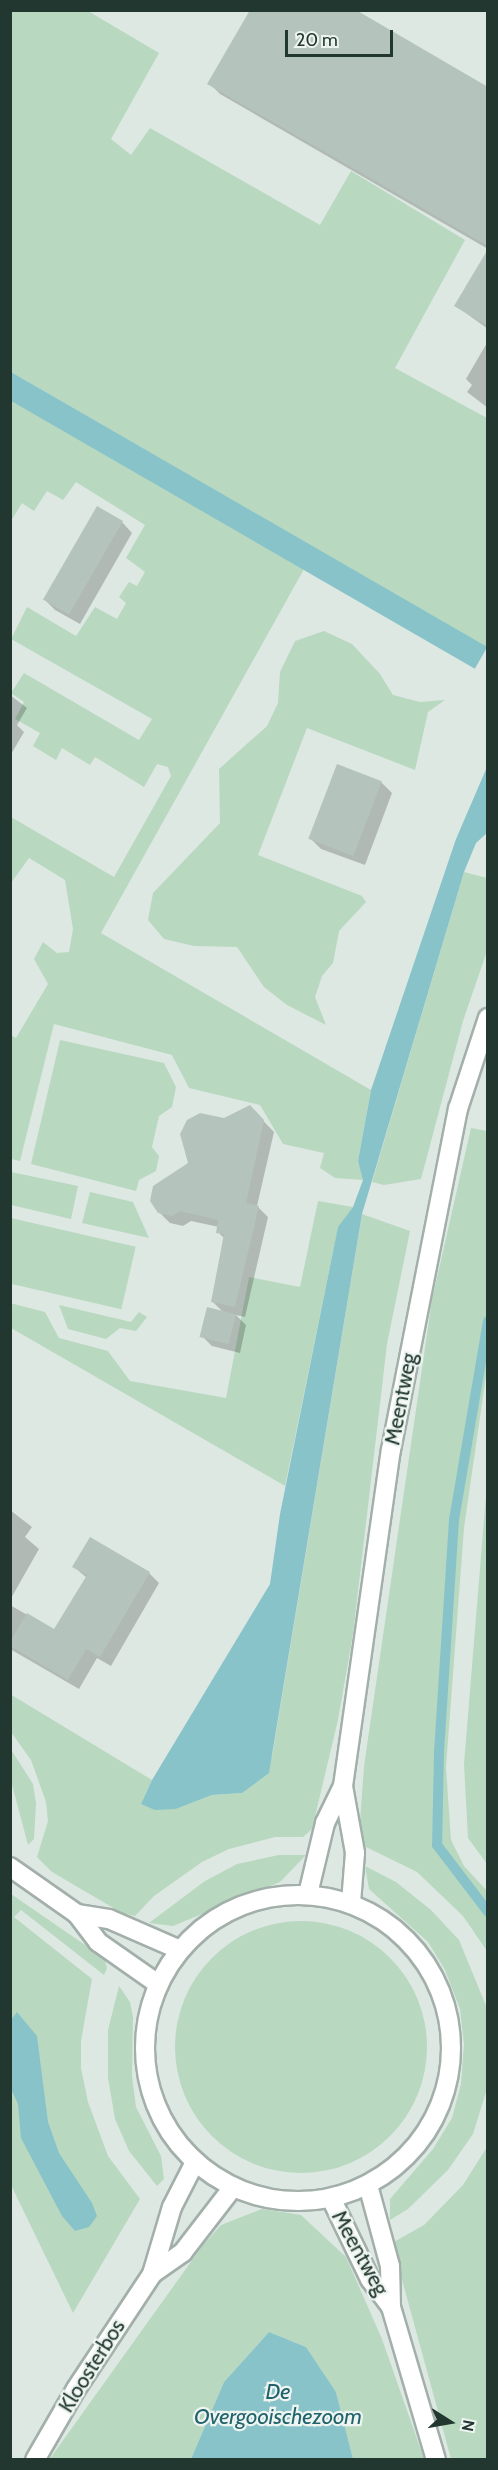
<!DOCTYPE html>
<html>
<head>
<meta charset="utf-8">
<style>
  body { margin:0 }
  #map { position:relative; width:498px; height:2470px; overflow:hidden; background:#dee8e3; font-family:Cabin,sans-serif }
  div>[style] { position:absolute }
  .green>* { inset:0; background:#b8d8c0; transform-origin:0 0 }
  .round { border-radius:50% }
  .water>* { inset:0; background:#89c3ca; transform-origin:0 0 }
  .shadow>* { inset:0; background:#0003 }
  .stream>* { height:10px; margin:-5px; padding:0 5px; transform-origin:5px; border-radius:5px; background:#89c3ca }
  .building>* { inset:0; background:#b4c3bc; transform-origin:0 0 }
  .roads { filter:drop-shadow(2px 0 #a2afaa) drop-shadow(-2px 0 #a2afaa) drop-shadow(0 2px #a2afaa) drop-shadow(0 -2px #a2afaa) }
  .minor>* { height:18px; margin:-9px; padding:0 9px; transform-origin:9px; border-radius:9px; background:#fff }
  .tertiary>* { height:18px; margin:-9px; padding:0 9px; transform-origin:9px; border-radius:9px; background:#fff }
  .tertiary>.ring { margin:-9px; padding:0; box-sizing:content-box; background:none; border:18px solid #fff; border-radius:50% }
  span { translate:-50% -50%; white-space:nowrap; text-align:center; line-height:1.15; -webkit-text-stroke:4.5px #eef5f1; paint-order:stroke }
  .street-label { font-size:21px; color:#213730 }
  .water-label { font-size:22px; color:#21636d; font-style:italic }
  .frame { position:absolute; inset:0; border:12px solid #213730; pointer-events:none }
  .north { position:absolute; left:420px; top:2392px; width:60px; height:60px; -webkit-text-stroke:4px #eef5f1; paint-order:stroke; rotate:101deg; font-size:16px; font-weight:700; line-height:24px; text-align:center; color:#213730 }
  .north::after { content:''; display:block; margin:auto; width:21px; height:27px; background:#213730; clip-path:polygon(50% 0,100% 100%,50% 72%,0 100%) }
  .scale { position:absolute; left:285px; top:30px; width:108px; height:27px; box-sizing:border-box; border:3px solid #213730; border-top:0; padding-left:8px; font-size:18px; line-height:21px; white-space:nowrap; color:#213730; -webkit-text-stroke:4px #eef5f1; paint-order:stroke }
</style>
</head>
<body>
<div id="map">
  <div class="green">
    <i style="clip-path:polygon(11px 10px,88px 11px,159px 53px,111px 139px,131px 155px,150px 128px,320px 225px,351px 171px,465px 240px,395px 368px,487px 418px,487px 648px,11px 372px)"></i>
    <i style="clip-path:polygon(11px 397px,304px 569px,101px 933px,371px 1090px,358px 1161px,364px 1180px,335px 1178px,320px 1168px,324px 1153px,283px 1144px,260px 1105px,189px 1088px,172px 1055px,54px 1024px,20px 1161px,11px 1159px,11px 1035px,16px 1038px,48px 984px,34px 959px,43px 942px,57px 953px,69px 952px,73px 929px,65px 880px,29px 858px,11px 883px,11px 817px,114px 877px,171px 776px,168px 767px,157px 764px,144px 787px,95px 757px,90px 765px,62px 748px,56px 760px,33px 746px,40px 733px,15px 719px,24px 702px,11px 693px,24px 673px,139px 740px,152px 719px,11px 639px,27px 607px,76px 636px,95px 607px,117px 619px,126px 603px,119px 597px,129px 582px,137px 586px,145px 572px,126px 558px,145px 525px,76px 482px,63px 500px,47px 491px,34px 511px,22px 503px,11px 521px)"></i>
    <i style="clip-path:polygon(324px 631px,352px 644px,380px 674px,393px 695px,420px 702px,445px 700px,428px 712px,415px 770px,307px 728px,258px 855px,362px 896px,366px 902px,339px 931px,333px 963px,322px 976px,315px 997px,326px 1025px,287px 1005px,264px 987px,237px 947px,194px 946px,164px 939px,148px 920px,153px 893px,220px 823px,219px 769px,267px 726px,278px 703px,280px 672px,295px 641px)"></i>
    <i style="clip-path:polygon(464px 872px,487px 878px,487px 951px,463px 1021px,421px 1179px,384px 1185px,372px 1182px)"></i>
    <i style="clip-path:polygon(60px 1040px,164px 1063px,176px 1087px,172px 1107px,159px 1116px,152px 1147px,159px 1156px,156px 1171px,139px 1180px,136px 1191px,31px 1164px)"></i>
    <i style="clip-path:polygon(471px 1128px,487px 1131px,488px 1362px,464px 1528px,446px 1767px,451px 1840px,464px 1866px,487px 1891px,487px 1951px,463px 1916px,417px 1872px,364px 1846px,360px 1822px,364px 1766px,432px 1300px)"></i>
    <i style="clip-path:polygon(11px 1172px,78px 1186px,71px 1219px,11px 1205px)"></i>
    <i style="clip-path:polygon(90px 1192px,133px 1202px,149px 1238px,82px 1223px)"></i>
    <i style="clip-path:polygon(318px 1201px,353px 1207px,338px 1228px,285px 1486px,11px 1328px,10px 1303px,45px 1312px,59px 1338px,108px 1351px,130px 1381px,226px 1398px,249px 1277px,300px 1287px)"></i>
    <i style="clip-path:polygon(362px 1214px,410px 1231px,387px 1344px,353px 1634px,338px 1720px,312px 1829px,303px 1837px,275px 1837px,229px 1849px,202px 1862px,154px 1896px,135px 1916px,122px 1913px,52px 1872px,37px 1857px,48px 1821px,46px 1802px,31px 1760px,11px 1732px,10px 1694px,152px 1780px,141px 1804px,176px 1809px,212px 1795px,242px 1793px,272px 1757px)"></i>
    <i style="left:11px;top:1218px;width:128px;height:64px;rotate:13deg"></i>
    <i style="clip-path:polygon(59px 1305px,131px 1322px,139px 1312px,147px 1317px,136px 1331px,120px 1328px,106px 1339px,68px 1329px)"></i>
    <i style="clip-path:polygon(487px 1483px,488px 1864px,487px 1864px,468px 1838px,464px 1764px)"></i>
    <i style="clip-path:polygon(10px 1748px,33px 1784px,36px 1803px,34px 1839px,28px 1845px,11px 1781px)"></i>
    <i style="clip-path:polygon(279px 1855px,306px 1855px,280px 1882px,173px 1926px,149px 1923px,205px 1881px,237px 1864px)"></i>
    <i style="clip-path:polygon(365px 1866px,396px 1882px,431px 1910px,459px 1940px,487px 2008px,487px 2089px,473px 2134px,448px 2170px,408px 2209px,390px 2220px,390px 2199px,433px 2149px,452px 2118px,461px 2084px,464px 2044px,460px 2009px,445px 1970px,428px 1942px,369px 1889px)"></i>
    <i style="clip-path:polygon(11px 1894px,104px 1958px,107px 1968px,104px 1975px,21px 1910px,14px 1917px,92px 1979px,81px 2041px,81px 2068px,88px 2102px,108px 2156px,140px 2199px,73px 2313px,11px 2185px)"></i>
    <i class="round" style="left:175px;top:1921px;width:252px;height:252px"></i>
    <i style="clip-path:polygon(119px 1986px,130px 2002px,133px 2017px,132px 2076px,136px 2107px,161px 2156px,164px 2179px,157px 2186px,129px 2151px,115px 2119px,108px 2078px,108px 2030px)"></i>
    <i style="clip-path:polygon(487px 2147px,487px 2459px,451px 2459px,392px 2243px,424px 2225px,463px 2185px)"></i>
    <i style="clip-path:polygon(262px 2209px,301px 2215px,346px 2257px,382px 2339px,424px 2459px,353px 2459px,336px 2392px,306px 2347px,269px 2332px,224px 2382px,191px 2459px,49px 2460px,203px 2245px,221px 2225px)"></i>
  </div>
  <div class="water">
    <i style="left:11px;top:372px;width:550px;height:25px;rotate:30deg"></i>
    <i style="clip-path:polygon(487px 767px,487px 833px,476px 843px,464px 872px,362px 1214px,269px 1773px,242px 1793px,212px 1795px,176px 1809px,155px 1810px,141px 1804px,152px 1780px,270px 1584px,280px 1514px,338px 1227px,353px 1207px,363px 1180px,358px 1161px,371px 1090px,456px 839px)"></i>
    <i style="clip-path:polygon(17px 2012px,37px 2036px,48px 2122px,59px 2153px,92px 2203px,97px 2216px,89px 2227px,75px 2231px,62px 2216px,21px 2138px,18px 2104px,10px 2087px,11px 2020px)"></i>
    <i style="clip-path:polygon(269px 2332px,306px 2347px,336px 2392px,353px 2459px,191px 2459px,224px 2382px)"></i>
  </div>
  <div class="shadow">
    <i style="clip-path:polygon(209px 83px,488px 89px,488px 249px,220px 94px)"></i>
    <i style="clip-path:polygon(488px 252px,488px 329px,456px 306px)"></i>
    <i style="clip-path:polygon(488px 341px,488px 408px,467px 392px,472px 385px,466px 379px)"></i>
    <i style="clip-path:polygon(122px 522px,132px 533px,80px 624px,55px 610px,45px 600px)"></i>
    <i style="clip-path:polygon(10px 695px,27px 708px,17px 725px,24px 732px,10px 756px)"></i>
    <i style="clip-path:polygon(381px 782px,392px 793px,365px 865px,321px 849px,311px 839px)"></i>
    <i style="clip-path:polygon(250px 1107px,274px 1132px,257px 1206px,268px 1217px,245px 1317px,236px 1315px,246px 1325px,240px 1353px,212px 1346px,202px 1336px,223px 1312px,213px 1302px,225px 1239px,218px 1232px,219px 1227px,191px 1221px,183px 1226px,170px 1223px,159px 1212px,189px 1163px,224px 1120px)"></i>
    <i style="clip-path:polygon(10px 1510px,32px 1527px,25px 1537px,39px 1549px,10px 1600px)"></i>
    <i style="clip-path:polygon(74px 1567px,149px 1573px,159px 1583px,111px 1666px,97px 1658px,79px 1689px,10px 1649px,10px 1605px,55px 1631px,87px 1578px)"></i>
  </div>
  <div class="stream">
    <i style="left:488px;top:1321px;width:202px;rotate:99.7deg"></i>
    <i style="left:454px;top:1520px;width:233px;rotate:93.7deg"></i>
    <i style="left:439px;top:1753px;width:92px;rotate:91.2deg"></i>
    <i style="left:437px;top:1845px;width:84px;rotate:52.7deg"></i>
  </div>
  <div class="building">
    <i style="clip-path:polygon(250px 10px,356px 10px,488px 87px,488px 246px,207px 84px)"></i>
    <i style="clip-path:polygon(488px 249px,488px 326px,454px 306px)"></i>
    <i style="left:97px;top:506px;width:30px;height:108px;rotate:30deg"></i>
    <i style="left:337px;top:764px;width:48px;height:80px;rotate:21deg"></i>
    <i style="clip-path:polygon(250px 1105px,264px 1120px,246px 1203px,259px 1206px,235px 1307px,211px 1302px,224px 1234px,216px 1233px,218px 1220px,180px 1211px,172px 1216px,158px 1213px,150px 1201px,153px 1186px,188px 1163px,180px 1134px,187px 1120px,200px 1113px,224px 1118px)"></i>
    <i style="left:207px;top:1307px;width:30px;height:31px;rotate:14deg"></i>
    <i style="clip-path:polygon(90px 1537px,150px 1572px,100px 1657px,86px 1649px,68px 1680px,10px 1646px,10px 1642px,27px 1613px,54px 1629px,87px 1575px,72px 1567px)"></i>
  </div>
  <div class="roads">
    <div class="minor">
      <i style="left:343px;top:1786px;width:68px;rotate:79.8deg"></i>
      <i style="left:355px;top:1853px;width:50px;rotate:94.6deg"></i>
      <i style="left:10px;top:1867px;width:82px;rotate:35deg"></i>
      <i style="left:77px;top:1914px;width:35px;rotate:53deg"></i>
      <i style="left:98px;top:1942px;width:73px;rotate:35deg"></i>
      <i style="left:308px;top:1894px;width:73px;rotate:-76.5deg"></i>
      <i style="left:325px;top:1823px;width:41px;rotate:-64.1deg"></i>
      <i style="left:343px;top:1786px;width:339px;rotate:-81.9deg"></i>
      <i style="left:391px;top:1450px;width:348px;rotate:-78.9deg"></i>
      <i style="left:458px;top:1109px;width:96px;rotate:-71.8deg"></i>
      <i style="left:77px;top:1914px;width:32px;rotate:9deg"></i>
      <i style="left:109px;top:1919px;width:77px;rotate:23.6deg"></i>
      <i style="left:152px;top:2274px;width:70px;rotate:-73.4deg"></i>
      <i style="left:172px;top:2207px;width:51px;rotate:-62.9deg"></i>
      <i style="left:35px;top:2460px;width:82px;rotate:-60deg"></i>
      <i style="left:76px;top:2389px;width:138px;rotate:-56.5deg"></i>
      <i style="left:152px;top:2274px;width:38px;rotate:-35deg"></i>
      <i style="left:183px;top:2252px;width:82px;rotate:-52.4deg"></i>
    </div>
    <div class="tertiary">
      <i class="ring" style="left:145px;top:1895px;width:288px;height:288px"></i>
      <i style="left:368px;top:2185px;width:84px;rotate:74.8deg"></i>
      <i style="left:390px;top:2266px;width:41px;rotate:88.6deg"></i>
      <i style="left:391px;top:2307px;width:159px;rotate:73.6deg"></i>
      <i style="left:331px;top:2198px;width:90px;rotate:64.3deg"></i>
      <i style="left:370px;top:2279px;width:35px;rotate:53deg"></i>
    </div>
  </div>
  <div class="street-label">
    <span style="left:401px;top:1399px;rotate:-79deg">Meentweg</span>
    <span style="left:360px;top:2253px;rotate:61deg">Meentweg</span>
    <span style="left:92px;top:2366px;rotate:-58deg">Kloosterbos</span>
  </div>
  <div class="water-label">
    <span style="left:278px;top:2404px">De<br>Overgooischezoom</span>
  </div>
  <div class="frame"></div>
  <div class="north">N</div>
  <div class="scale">20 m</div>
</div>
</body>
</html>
